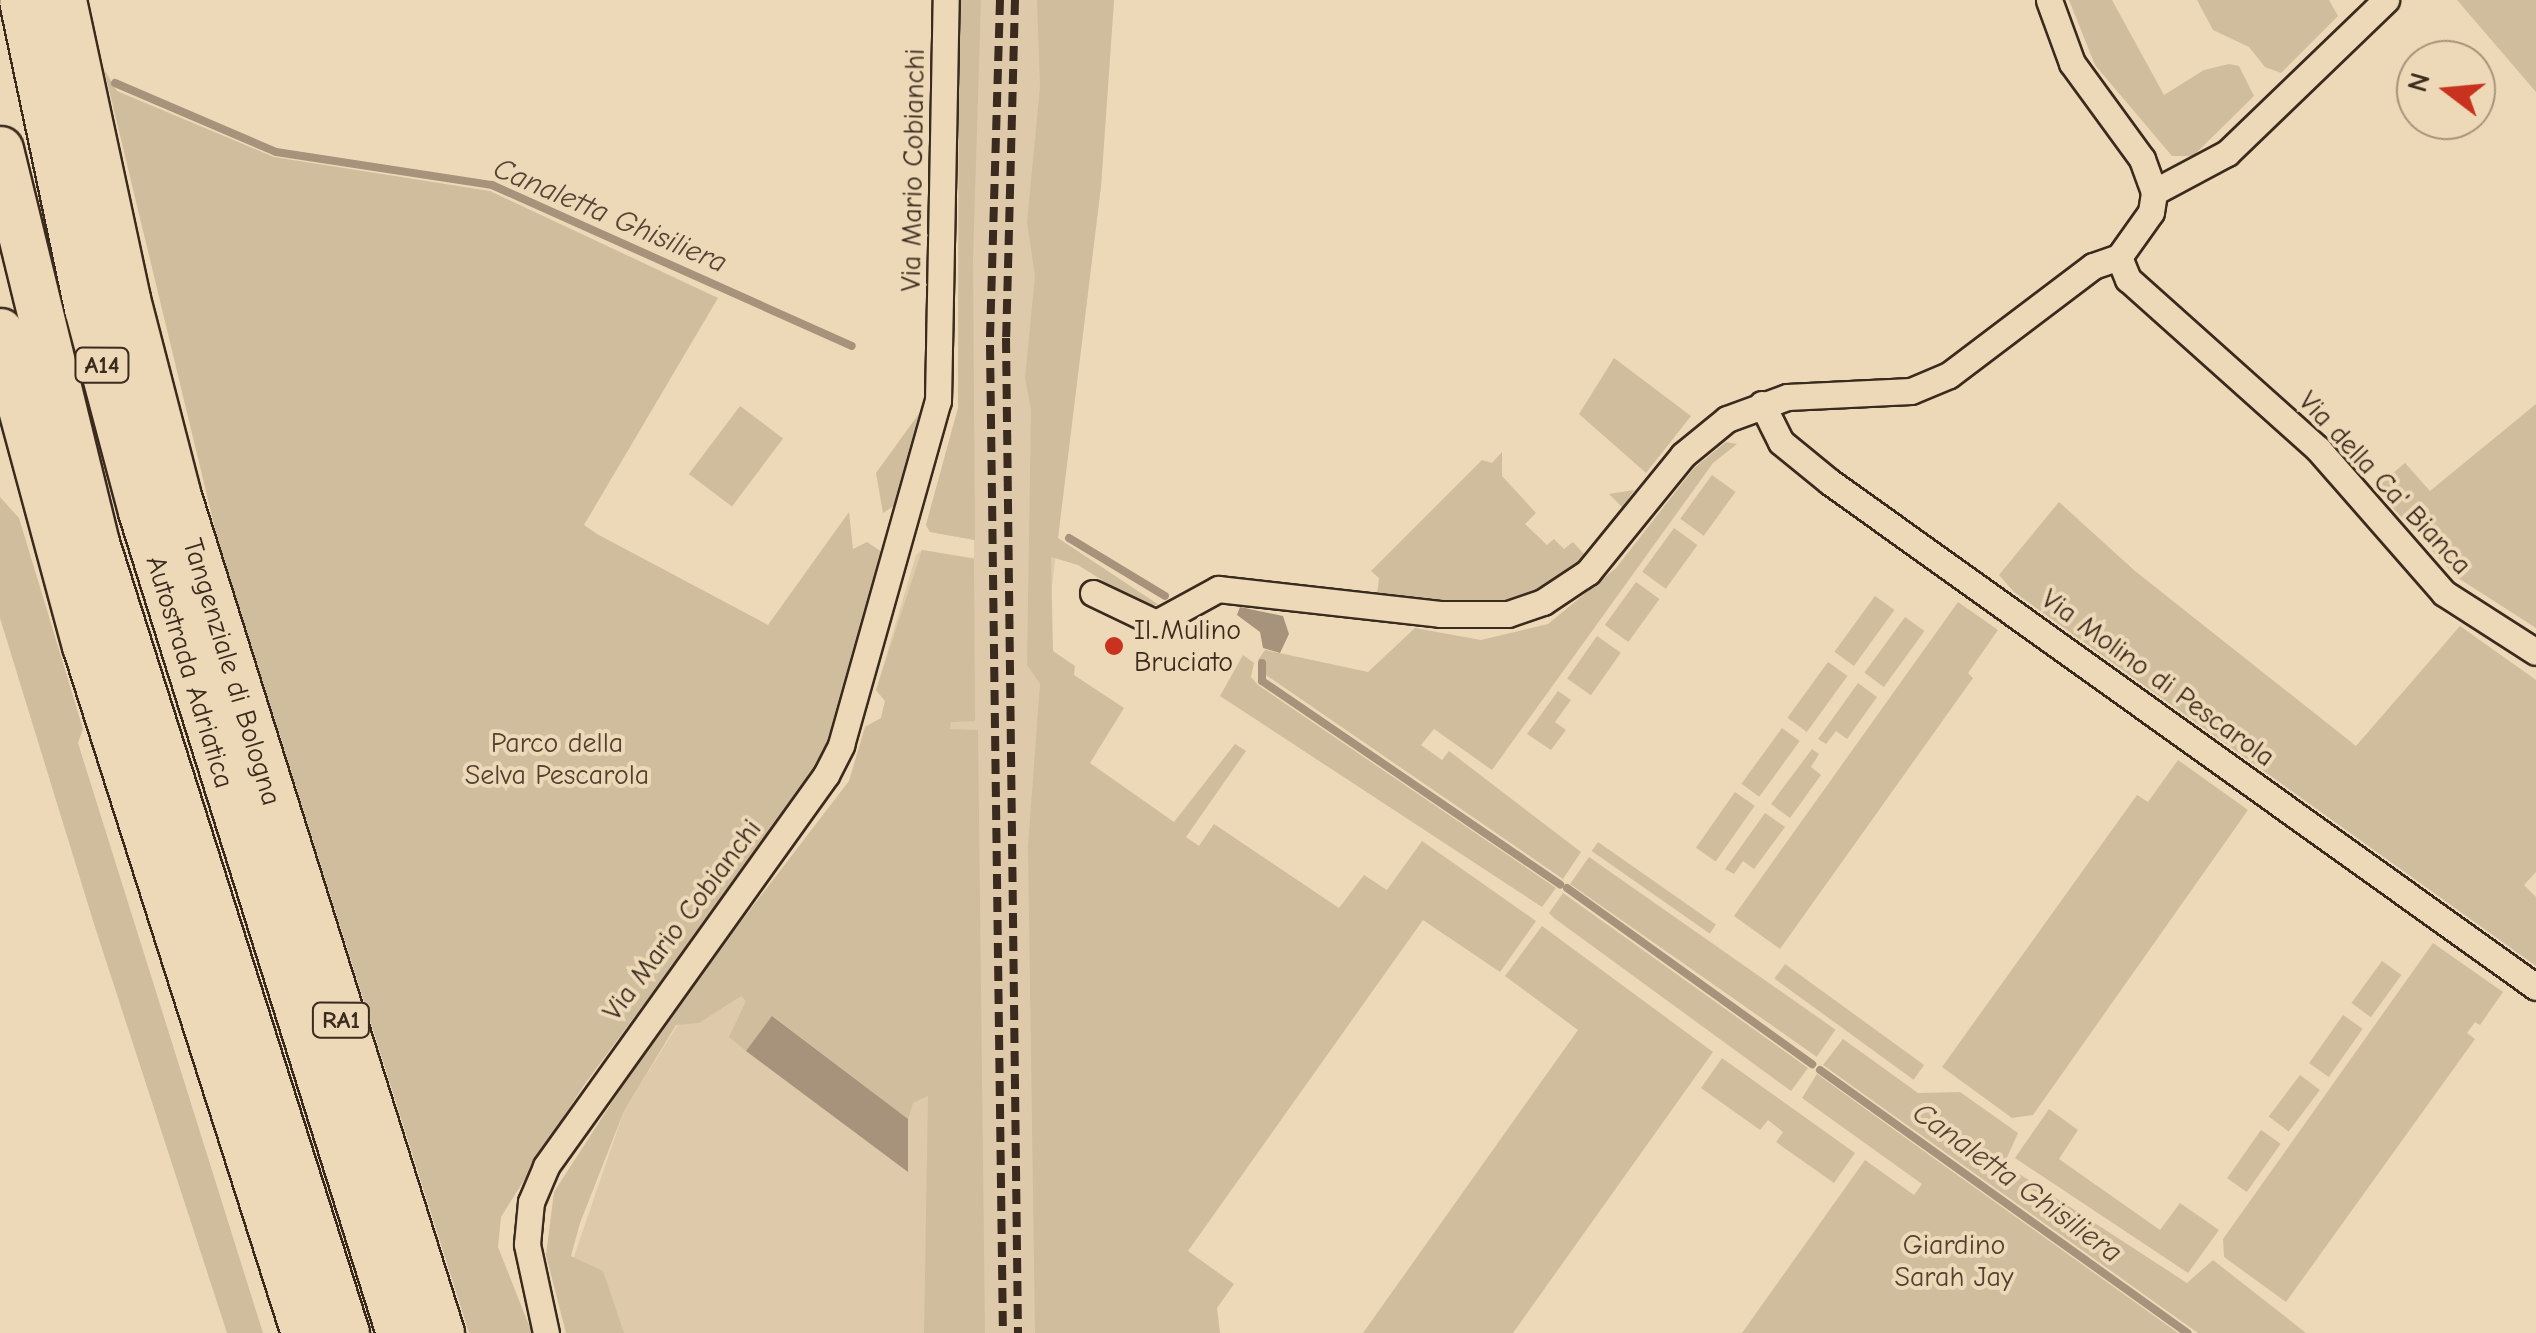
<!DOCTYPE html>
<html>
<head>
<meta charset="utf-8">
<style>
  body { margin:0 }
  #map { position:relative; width:2536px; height:1333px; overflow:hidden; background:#edd9b7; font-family:"Comic Neue",sans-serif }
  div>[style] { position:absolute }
  .built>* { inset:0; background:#decaaa }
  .green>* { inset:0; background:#d0bd9e; transform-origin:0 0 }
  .water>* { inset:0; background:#a7937b }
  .stream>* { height:8px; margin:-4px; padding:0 4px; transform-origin:4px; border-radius:4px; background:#a7937b }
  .roads { filter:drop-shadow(2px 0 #3b2a1e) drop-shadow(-2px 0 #3b2a1e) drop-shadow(0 2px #3b2a1e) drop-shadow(0 -2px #3b2a1e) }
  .minor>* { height:25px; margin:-12.5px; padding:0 12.5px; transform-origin:12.5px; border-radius:12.5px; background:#edd9b7 }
  .motorway>* { height:45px; margin:-22.5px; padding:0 22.5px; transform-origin:22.5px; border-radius:22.5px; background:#edd9b7 }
  .rail>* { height:8px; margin-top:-4px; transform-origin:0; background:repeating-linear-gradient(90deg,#3b2a1e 0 15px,transparent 0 23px) }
  .dots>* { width:28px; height:28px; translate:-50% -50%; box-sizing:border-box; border:5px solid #edd9b7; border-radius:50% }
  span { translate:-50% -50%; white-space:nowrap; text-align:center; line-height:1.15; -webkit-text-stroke:8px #edd9b7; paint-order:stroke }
  .shield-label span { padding:2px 8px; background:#edd9b7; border:2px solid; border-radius:8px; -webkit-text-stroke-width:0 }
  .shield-label { font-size:25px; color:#3b2a1e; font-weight:700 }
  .street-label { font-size:28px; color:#3b2a1e }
  .poi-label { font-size:28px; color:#3b2a1e }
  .left { translate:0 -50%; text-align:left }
  .park-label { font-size:28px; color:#514031 }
  .water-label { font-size:30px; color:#564435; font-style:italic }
  .north { position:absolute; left:2396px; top:40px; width:100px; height:100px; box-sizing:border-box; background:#edd9b7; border:2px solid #a6937a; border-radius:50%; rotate:286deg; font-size:28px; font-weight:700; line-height:40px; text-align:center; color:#3b2a1e }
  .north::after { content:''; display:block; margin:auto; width:35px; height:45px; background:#c8321e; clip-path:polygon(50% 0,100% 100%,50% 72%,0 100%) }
</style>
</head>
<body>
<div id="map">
  <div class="built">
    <i style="clip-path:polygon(959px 0,1114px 0,1101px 186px,1048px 618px,1063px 726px,1100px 1333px,570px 1333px,561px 1294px,624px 1111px,701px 987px,859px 775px,865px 727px,881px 718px,885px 701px,876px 690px,916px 555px,922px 550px,974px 558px,974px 540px,930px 532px,926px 525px,958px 408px)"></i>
  </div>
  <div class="green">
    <i style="clip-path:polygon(959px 0,981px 0,973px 259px,975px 540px,930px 532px,926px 525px,958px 408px)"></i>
    <i style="clip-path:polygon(1037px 0,1114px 0,1101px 186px,1058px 538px,1159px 605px,1140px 604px,1078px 565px,1051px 557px,1053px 651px,1075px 666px,1074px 675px,1124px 708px,1090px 763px,1174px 822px,1235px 744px,1246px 751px,1186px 837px,1199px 846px,1214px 824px,1339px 908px,1364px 875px,1387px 890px,1422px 841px,1536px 921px,1500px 972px,1423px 920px,1188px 1251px,1234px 1284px,1217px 1308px,1220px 1333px,1035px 1333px,1028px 846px,1040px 684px,1027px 665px,1031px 410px,1025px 378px,1035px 276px,1027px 222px,1040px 87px)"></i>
    <i style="clip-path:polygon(2069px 0,2112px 0,2164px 95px,2204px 70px,2229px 64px,2239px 66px,2254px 96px,2193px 156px,2172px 156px,2095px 65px)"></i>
    <i style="clip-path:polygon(2197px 0,2329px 0,2338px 16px,2281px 73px,2265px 67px,2249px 47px,2213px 30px)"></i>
    <i style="clip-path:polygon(2457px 0,2536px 0,2536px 92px)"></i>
    <i style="clip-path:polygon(104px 69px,117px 91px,274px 157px,490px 191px,718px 298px,584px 525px,597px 534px,768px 625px,849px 512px,853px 549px,867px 542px,882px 552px,828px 741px,803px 789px,584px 1085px,501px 1217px,498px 1247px,532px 1333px,469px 1333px,217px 537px)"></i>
    <i style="clip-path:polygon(1614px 358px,1691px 416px,1646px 473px,1579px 414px)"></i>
    <i style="clip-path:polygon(2536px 404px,2536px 628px,2455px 576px,2375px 488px,2405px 463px,2430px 491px)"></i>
    <i style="left:740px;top:406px;width:54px;height:85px;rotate:37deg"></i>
    <i style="clip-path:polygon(923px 408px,895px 505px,883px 513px,876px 473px)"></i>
    <i style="clip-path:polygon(1726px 442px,1737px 444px,1713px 463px,1492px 770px,1434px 729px,1421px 745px,1442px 760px,1449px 751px,1581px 852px,1563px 879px,1263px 673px,1266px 666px,1258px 660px,1265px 650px,1368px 672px,1415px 628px,1481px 640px,1548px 624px,1616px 568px,1694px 468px)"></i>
    <i style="clip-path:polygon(1502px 452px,1502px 476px,1536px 513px,1525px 524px,1547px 545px,1554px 539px,1564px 549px,1573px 542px,1584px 554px,1622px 507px,1609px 494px,1634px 490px,1606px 534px,1579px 565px,1518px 599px,1472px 605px,1377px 595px,1379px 578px,1371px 571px,1482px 460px,1492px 463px)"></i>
    <i style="left:1712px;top:475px;width:29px;height:54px;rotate:36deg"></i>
    <i style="clip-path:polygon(0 497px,19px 518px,83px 729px,78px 743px,263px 1333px,227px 1333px,95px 927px,0 618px)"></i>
    <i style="clip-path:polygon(2059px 502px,2135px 571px,2356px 746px,2460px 626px,2536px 680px,2536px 872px,2524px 885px,2536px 897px,2536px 966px,2014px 592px,1999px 575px)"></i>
    <i style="left:1674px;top:528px;width:29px;height:54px;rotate:36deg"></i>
    <i style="clip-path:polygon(922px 550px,974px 559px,975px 721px,951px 722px,950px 729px,978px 730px,985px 1333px,924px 1333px,928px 1096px,913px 1103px,908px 1119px,773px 1016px,746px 1051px,729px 1037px,746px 1001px,741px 996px,699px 1023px,676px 1025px,624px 1111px,580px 1223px,571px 1256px,603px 1271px,624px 1333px,566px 1333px,546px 1255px,554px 1192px,663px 1023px,849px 781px,865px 727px,881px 718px,885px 701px,876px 690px)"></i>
    <i style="left:1636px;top:582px;width:29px;height:53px;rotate:36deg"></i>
    <i style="left:1875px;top:596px;width:24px;height:69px;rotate:36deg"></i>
    <i style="clip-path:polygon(1958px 602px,1998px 630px,1968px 673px,1973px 678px,1780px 949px,1734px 916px)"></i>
    <i style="left:1905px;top:617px;width:24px;height:69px;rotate:36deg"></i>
    <i style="left:1597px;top:636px;width:29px;height:52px;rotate:35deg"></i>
    <i style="clip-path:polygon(1243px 655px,1254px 663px,1251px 677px,1258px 685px,1556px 888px,1542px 907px,1220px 696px)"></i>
    <i style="left:1828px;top:662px;width:24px;height:69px;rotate:36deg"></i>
    <i style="clip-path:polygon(1858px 683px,1877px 697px,1847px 739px,1836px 731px,1826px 744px,1818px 739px)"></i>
    <i style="clip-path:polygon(1558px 691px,1571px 700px,1555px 722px,1566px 730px,1551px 750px,1527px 734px)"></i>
    <i style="left:1782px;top:728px;width:22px;height:69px;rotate:36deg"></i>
    <i style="clip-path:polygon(1812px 749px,1819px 754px,1811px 767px,1821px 775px,1790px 818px,1771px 804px)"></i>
    <i style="clip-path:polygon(2178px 760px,2248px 810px,2033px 1115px,2012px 1118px,1942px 1067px,2137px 795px,2148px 802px)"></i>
    <i style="left:1735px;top:792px;width:24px;height:68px;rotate:35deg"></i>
    <i style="clip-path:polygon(1765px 813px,1785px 827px,1754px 869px,1743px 861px,1734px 874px,1725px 869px)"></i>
    <i style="left:1598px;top:842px;width:144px;height:11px;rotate:35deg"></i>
    <i style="left:1589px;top:857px;width:301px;height:33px;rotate:35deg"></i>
    <i style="clip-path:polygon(1563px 893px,1808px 1068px,1791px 1091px,1554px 918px,1549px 913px)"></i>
    <i style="clip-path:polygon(1542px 926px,1713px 1052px,1513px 1333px,1363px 1333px,1578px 1030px,1505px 976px)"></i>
    <i style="clip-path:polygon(2433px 943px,2503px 992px,2480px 1025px,2475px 1022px,2467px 1033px,2475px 1039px,2286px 1302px,2224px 1257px,2223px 1239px)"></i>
    <i style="left:2382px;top:961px;width:24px;height:52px;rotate:36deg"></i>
    <i style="left:1785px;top:964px;width:172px;height:18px;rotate:36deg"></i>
    <i style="left:2343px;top:1015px;width:24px;height:59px;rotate:35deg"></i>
    <i style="clip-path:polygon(1843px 1039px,1918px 1093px,1960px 1092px,2018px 1133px,2004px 1164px,2187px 1283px,2213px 1260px,2306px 1333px,2198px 1333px,1823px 1065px)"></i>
    <i style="clip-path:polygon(1722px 1058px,1855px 1153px,1834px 1183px,1776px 1142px,1783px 1132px,1768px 1120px,1760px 1130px,1701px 1088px)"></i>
    <i style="clip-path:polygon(1817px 1074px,1939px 1162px,2178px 1333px,1742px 1333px,1865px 1160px,1914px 1195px,1922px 1184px,1802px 1098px)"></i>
    <i style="left:2300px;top:1075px;width:25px;height:52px;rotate:37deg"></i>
    <i style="clip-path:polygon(2049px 1109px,2078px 1130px,2059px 1159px,2160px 1230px,2180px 1203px,2219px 1230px,2188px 1273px,2015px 1158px)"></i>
    <i style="left:2261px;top:1130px;width:24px;height:59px;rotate:35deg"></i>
  </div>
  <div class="water">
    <i style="clip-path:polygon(1240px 607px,1283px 616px,1289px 634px,1280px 653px,1263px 648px,1260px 632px,1237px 615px)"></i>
    <i style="clip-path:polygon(772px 1016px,908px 1119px,908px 1172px,746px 1051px)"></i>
  </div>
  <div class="stream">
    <i style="left:115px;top:83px;width:175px;rotate:23.2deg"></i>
    <i style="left:276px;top:152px;width:219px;rotate:8.7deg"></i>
    <i style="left:492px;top:185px;width:394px;rotate:24.1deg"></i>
    <i style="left:1069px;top:538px;width:112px;rotate:31.1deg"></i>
    <i style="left:1262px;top:663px;width:18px;rotate:90deg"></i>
    <i style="left:1262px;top:681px;width:361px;rotate:34.3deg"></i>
    <i style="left:1567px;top:888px;width:302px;rotate:35.7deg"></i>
    <i style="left:1820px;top:1070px;width:452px;rotate:35.6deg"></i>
  </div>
  <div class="roads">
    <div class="minor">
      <i style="left:2154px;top:192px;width:83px;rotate:-28.1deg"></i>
      <i style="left:2227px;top:153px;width:221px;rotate:-43.9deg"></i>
      <i style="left:2119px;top:257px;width:24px;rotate:68deg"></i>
      <i style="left:2128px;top:279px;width:255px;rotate:41.8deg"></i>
      <i style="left:2318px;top:449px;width:191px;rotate:48.8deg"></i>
      <i style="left:2444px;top:593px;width:109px;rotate:32.7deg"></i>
      <i style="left:1762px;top:404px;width:42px;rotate:63.4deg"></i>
      <i style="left:1781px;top:442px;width:63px;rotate:39.2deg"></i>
      <i style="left:1830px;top:482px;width:868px;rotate:35.58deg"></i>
      <i style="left:1093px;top:593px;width:70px;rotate:25.5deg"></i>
      <i style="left:1156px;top:623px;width:71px;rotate:-28.7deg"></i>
      <i style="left:1218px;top:589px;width:223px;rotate:6.4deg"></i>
      <i style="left:1440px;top:614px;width:68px"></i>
      <i style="left:1508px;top:614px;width:37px;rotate:-19deg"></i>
      <i style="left:1543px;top:602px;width:54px;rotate:-33.7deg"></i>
      <i style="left:1588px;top:572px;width:151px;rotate:-50.9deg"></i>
      <i style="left:1683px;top:455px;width:57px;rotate:-39.3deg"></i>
      <i style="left:1727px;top:419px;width:64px;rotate:-20.1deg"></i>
      <i style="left:1787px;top:397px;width:124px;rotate:-2.8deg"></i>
      <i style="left:1911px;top:391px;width:41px;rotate:-22.8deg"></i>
      <i style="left:1949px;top:375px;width:181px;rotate:-37.1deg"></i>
      <i style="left:2093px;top:266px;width:28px;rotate:-19deg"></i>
      <i style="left:2119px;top:257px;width:55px;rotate:-54.6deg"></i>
      <i style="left:2151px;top:212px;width:20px;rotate:-81deg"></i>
      <i style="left:2154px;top:192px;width:35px;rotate:-110deg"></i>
      <i style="left:2142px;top:159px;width:119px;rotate:-126.1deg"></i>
      <i style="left:2072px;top:63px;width:67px;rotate:-110.1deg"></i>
      <i style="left:546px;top:1333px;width:91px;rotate:-102.1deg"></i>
      <i style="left:527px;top:1244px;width:42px;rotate:-84.6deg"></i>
      <i style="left:531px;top:1202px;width:39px;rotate:-67deg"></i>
      <i style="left:546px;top:1166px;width:481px;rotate:-54.4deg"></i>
      <i style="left:826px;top:775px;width:34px;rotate:-63deg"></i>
      <i style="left:841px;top:745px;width:357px;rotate:-74.3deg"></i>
      <i style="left:938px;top:401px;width:401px;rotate:-88.9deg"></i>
    </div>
    <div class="motorway">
      <i style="left:22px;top:0;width:315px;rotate:78.1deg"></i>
      <i style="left:87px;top:308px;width:210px;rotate:75.1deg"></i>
      <i style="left:141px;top:511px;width:862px;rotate:72.57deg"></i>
      <i style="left:63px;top:0;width:306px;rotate:77.9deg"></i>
      <i style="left:127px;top:299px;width:200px;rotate:75.5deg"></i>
      <i style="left:177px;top:493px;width:881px;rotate:72.55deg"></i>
      <i style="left:0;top:149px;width:406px;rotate:76.3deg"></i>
      <i style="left:96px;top:543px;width:829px;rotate:72.44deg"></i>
      <i style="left:0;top:331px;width:325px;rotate:74.9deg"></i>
      <i style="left:85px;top:645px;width:722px;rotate:72.34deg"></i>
    </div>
  </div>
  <div class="rail">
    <i style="left:1000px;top:0;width:345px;rotate:91.7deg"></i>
    <i style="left:990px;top:345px;width:988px;rotate:89.25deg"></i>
    <i style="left:1015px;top:0;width:338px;rotate:91.5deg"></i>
    <i style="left:1006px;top:338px;width:995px;rotate:89.31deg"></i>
  </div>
  <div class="dots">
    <i style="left:1114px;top:646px;background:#c8321e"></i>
  </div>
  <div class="shield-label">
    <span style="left:102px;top:365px">A14</span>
    <span style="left:341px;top:1020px">RA1</span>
  </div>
  <div class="street-label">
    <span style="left:913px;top:170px;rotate:-89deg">Via Mario Cobianchi</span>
    <span style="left:2385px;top:483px;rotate:47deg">Via della Ca' Bianca</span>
    <span style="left:190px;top:672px;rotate:73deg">Autostrada Adriatica</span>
    <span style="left:232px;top:672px;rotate:73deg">Tangenziale di Bologna</span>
    <span style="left:2158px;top:678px;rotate:36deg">Via Molino di Pescarola</span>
    <span style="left:682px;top:920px;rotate:-53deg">Via Mario Cobianchi</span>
  </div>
  <div class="poi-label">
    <span class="left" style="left:1134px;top:646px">Il Mulino<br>Bruciato</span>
  </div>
  <div class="park-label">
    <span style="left:557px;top:759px">Parco della<br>Selva Pescarola</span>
    <span style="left:1954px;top:1261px">Giardino<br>Sarah Jay</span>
  </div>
  <div class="water-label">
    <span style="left:610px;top:216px;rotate:23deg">Canaletta Ghisiliera</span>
    <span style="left:2017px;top:1183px;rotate:36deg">Canaletta Ghisiliera</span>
  </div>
  <div class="north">N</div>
</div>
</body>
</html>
